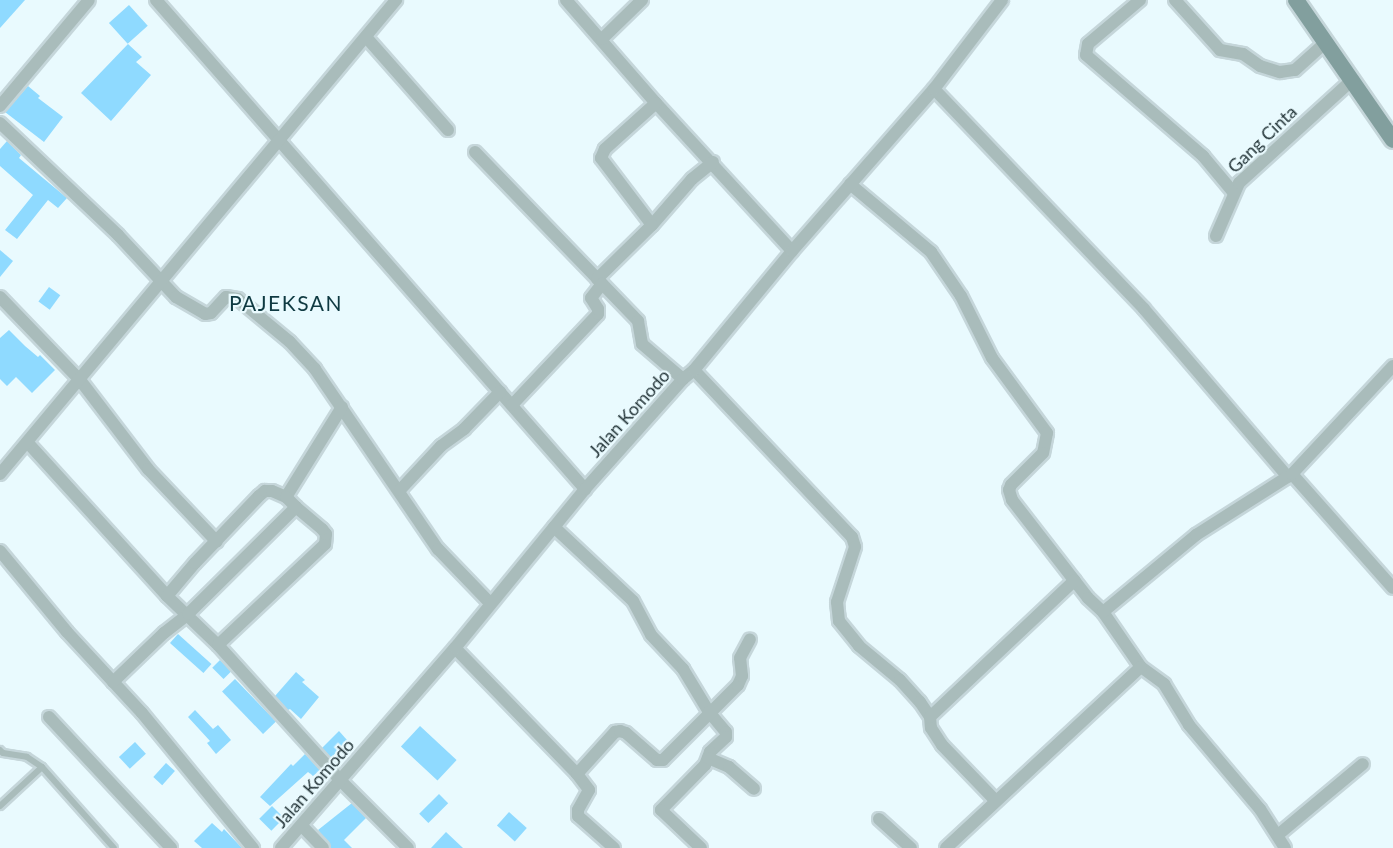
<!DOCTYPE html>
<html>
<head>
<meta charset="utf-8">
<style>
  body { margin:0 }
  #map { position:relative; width:1393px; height:848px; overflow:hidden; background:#e9fafe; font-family:Lato,sans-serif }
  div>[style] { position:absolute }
  .building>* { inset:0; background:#8fdaff; transform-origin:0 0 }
  .roads { filter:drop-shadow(2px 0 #c5d6da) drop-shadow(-2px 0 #c5d6da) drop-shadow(0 2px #c5d6da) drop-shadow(0 -2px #c5d6da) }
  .lane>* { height:6px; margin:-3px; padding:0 3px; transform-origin:3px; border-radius:3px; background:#a9bcbb }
  .street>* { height:12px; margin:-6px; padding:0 6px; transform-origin:6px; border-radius:6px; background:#a9bcbb }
  .secondary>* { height:16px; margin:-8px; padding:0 8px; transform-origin:8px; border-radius:8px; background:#829f9e }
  span { translate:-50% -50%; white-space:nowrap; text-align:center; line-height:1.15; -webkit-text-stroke:4.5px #e9fafe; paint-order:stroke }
  .street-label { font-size:18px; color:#1f3034 }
  .quarter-label { font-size:21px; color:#0f3a42; letter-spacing:1.5px }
</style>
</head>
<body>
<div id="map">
  <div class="building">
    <i style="clip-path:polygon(0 0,25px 0,0 28px)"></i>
    <i style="left:129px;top:5px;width:28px;height:27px;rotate:48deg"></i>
    <i style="clip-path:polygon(128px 44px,142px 57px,136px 62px,151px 75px,111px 121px,81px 93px)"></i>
    <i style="clip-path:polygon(28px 86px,40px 96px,38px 98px,63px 117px,44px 142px,5px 112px)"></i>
    <i style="clip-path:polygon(7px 141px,21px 155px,19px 158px,67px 198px,58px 208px,48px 200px,17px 239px,5px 230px,33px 195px,0 166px,0 149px)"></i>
    <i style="clip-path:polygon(0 250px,13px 261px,0 277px)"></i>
    <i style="left:49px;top:287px;width:14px;height:18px;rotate:36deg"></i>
    <i style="clip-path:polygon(9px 330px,25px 346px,38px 357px,40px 355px,55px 370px,32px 393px,16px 377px,7px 386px,0 379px,0 338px)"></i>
    <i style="left:178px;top:634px;width:45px;height:12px;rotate:42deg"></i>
    <i style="left:220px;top:660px;width:16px;height:11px;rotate:45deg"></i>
    <i style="clip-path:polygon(296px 672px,305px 680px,302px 682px,319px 697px,301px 719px,290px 709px,288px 710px,275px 696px)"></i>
    <i style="left:235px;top:679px;width:59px;height:18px;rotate:46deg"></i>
    <i style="clip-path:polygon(195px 710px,213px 729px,218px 725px,231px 740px,216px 754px,207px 743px,210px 741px,188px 717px)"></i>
    <i style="left:420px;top:726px;width:50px;height:28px;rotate:43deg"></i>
    <i style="clip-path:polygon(339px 731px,347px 740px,331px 758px,322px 748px)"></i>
    <i style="left:135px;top:742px;width:16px;height:22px;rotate:47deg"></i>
    <i style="clip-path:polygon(305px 754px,320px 770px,313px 776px,308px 772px,270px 806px,260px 797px,291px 764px,293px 766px)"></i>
    <i style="left:166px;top:763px;width:12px;height:19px;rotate:42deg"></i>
    <i style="left:439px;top:794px;width:13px;height:28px;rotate:45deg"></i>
    <i style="clip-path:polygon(352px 803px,366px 818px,344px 840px,352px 848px,331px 848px,318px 830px)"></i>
    <i style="left:272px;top:806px;width:17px;height:18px;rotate:45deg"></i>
    <i style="left:509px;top:812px;width:24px;height:18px;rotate:42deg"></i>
    <i style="clip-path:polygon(212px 823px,222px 832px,224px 829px,242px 848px,202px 848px,194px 841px)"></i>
    <i style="clip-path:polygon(446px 832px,463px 848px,431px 848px)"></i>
  </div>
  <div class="roads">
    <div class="lane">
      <i style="left:0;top:750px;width:4px;rotate:45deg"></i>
      <i style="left:3px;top:753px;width:24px;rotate:9deg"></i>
      <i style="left:27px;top:757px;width:18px;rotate:34deg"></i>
      <i style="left:42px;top:767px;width:108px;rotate:48.4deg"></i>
      <i style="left:0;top:806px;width:57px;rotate:-42.9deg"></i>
    </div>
    <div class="street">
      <i style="left:156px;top:0;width:651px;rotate:48.74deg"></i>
      <i style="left:566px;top:0;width:137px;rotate:48.9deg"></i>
      <i style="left:656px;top:103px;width:201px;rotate:47.4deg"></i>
      <i style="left:1140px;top:0;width:68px;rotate:139.8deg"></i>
      <i style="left:1088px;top:44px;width:11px;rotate:100deg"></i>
      <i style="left:1086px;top:55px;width:155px;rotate:40.8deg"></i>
      <i style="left:1203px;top:156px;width:48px;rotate:50deg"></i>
      <i style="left:1175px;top:0;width:67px;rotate:48deg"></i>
      <i style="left:1220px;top:50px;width:23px;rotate:10deg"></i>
      <i style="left:1243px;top:54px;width:21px;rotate:35deg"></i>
      <i style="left:1260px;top:66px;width:21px;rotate:17deg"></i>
      <i style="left:1280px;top:72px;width:15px;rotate:-8deg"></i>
      <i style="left:1295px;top:70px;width:42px;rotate:-42.1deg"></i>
      <i style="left:366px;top:37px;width:124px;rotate:48.6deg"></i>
      <i style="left:602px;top:39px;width:56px;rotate:-44.3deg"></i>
      <i style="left:934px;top:89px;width:304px;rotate:46.3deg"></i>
      <i style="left:1144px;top:309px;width:221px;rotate:49.4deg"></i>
      <i style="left:656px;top:103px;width:69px;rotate:138deg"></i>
      <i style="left:605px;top:149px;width:10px;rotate:114deg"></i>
      <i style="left:601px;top:158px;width:84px;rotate:52.7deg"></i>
      <i style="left:652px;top:225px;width:61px;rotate:-49deg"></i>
      <i style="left:692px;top:179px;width:27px;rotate:-39deg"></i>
      <i style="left:0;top:106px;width:138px;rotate:-50deg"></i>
      <i style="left:0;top:123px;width:163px;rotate:43.5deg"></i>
      <i style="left:118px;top:235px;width:85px;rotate:46.9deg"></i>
      <i style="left:176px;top:297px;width:34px;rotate:30deg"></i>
      <i style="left:205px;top:314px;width:6px;rotate:-9deg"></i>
      <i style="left:211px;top:313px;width:22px;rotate:-47deg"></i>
      <i style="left:226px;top:297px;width:12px;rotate:9deg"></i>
      <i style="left:238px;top:299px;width:67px;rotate:39.6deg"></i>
      <i style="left:290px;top:342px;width:37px;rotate:47deg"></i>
      <i style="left:315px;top:369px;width:218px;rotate:55.7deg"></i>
      <i style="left:438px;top:549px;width:76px;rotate:46.1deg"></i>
      <i style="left:475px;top:152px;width:235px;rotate:46deg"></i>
      <i style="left:638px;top:321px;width:23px;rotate:80deg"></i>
      <i style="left:642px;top:344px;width:54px;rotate:40.5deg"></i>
      <i style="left:850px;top:184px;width:106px;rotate:40deg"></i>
      <i style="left:931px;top:252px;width:53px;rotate:55.7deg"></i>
      <i style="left:961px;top:296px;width:69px;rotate:63.4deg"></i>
      <i style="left:992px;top:358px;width:93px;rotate:53.7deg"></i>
      <i style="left:1047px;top:433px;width:20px;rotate:101deg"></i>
      <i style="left:1043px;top:453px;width:45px;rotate:135deg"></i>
      <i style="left:1011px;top:485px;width:5px;rotate:112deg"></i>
      <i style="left:1009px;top:490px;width:10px;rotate:73deg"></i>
      <i style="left:1012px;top:500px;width:124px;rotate:52.2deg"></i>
      <i style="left:1088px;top:598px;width:21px;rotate:43deg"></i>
      <i style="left:1103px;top:612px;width:67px;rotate:55.4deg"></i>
      <i style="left:1141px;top:667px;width:29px;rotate:36deg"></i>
      <i style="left:1164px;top:684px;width:48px;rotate:58.6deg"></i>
      <i style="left:1189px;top:725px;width:110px;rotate:49.8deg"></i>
      <i style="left:1260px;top:809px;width:46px;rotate:57.3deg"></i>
      <i style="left:1216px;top:236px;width:58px;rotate:-66.5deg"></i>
      <i style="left:1239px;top:183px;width:153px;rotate:-42.3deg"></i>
      <i style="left:597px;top:279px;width:77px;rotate:-44.5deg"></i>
      <i style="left:0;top:297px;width:115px;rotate:46.1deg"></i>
      <i style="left:80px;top:380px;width:112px;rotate:52.6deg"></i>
      <i style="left:148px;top:469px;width:100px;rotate:46.6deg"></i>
      <i style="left:694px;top:370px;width:230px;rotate:46.6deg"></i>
      <i style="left:852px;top:537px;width:10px;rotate:73deg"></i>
      <i style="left:855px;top:547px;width:58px;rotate:108.1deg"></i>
      <i style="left:837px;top:602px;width:19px;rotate:84deg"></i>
      <i style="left:839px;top:621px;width:32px;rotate:51deg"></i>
      <i style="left:859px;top:646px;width:53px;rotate:39.7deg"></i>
      <i style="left:900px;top:680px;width:30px;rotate:48deg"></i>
      <i style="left:920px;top:702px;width:18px;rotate:56deg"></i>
      <i style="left:930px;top:717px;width:11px;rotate:85deg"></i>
      <i style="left:931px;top:728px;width:20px;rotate:57deg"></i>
      <i style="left:942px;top:745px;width:76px;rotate:46.1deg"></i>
      <i style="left:512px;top:405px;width:125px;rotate:-46.6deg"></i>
      <i style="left:598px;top:314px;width:5px;rotate:-90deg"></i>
      <i style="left:598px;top:309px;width:13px;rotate:-122deg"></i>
      <i style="left:591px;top:298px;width:18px;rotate:-52deg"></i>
      <i style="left:28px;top:443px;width:207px;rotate:47.7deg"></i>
      <i style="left:167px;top:596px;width:71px;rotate:43.9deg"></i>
      <i style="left:218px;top:645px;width:182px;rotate:47.9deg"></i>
      <i style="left:340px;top:780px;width:96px;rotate:45deg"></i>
      <i style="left:0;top:474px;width:618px;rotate:-50.12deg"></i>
      <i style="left:1292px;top:474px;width:152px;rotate:48.5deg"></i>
      <i style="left:400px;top:490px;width:60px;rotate:-47deg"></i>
      <i style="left:441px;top:446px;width:29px;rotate:-36deg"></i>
      <i style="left:464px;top:429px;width:52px;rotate:-45.8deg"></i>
      <i style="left:554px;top:527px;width:108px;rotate:43.1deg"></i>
      <i style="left:633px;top:601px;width:38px;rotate:62deg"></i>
      <i style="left:651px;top:635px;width:47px;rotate:46.7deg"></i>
      <i style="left:683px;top:669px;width:50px;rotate:58.8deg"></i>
      <i style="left:709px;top:712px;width:26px;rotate:50deg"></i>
      <i style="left:726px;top:732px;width:5px;rotate:90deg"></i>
      <i style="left:726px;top:737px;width:22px;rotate:137deg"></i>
      <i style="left:710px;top:752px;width:14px;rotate:111deg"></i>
      <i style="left:705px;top:765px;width:63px;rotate:134.4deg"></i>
      <i style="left:661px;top:810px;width:55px;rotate:43.5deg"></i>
      <i style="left:0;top:551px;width:105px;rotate:50.4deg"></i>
      <i style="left:67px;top:632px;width:110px;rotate:47.2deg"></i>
      <i style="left:142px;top:713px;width:175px;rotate:50.6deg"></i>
      <i style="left:167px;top:596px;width:43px;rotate:-49.7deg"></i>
      <i style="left:195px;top:563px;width:93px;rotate:-46.3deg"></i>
      <i style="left:259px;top:496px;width:8px;rotate:-40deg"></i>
      <i style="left:265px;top:491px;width:7px"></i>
      <i style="left:272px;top:491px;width:15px;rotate:23deg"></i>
      <i style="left:286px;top:497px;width:106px;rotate:-58.1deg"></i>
      <i style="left:1103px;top:612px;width:121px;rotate:-39.6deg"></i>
      <i style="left:1196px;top:535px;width:114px;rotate:-32.4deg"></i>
      <i style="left:1292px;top:474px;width:148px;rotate:-46.9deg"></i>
      <i style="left:218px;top:645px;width:147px;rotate:-43.3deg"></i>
      <i style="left:325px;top:544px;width:10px;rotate:-84deg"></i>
      <i style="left:326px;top:534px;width:6px;rotate:-129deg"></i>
      <i style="left:322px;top:529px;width:34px;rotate:-140deg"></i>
      <i style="left:455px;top:648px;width:175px;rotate:45.9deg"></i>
      <i style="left:577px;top:774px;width:20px;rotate:53deg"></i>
      <i style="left:589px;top:790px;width:23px;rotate:119deg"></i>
      <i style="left:578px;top:810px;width:6px;rotate:90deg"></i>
      <i style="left:578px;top:816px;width:48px;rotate:41.6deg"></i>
      <i style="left:113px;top:682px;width:71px;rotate:-43.9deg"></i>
      <i style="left:164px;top:633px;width:31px;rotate:-38deg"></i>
      <i style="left:188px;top:614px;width:152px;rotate:-44.7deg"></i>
      <i style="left:296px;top:507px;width:14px;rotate:-135deg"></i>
      <i style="left:49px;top:717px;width:179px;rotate:47deg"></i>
      <i style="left:930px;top:717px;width:199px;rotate:-43.4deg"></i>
      <i style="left:708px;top:758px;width:23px;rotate:23deg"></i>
      <i style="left:729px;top:767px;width:33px;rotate:41deg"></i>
      <i style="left:577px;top:774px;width:57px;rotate:-47.9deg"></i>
      <i style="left:615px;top:732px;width:5px;rotate:-11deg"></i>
      <i style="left:620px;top:731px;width:6px;rotate:18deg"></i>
      <i style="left:626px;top:733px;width:41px;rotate:41.1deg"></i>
      <i style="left:657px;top:760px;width:6px"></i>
      <i style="left:663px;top:760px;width:106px;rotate:-45deg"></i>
      <i style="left:738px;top:685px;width:10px;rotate:-66deg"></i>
      <i style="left:742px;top:676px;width:18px;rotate:-96deg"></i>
      <i style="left:740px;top:658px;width:21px;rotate:-62deg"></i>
      <i style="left:879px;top:819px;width:43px;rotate:42.2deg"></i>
      <i style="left:302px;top:826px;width:30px;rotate:46deg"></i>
      <i style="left:1279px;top:834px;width:109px;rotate:-39.8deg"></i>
      <i style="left:281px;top:848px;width:265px;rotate:-49deg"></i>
      <i style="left:455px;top:648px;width:205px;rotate:-50.7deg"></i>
      <i style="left:585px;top:489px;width:147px;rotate:-48.3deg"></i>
      <i style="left:683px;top:379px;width:14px;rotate:-39deg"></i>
      <i style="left:694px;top:370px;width:154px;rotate:-50.5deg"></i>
      <i style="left:792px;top:251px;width:215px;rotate:-48.8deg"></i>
      <i style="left:934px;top:89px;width:112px;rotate:-52.6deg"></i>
      <i style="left:946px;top:848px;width:266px;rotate:-42.9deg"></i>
    </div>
    <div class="secondary">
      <i style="left:1296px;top:0;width:170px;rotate:55.3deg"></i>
    </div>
  </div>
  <div class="street-label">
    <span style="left:1262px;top:139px;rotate:-44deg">Gang Cinta</span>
    <span style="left:629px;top:413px;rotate:-48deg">Jalan Komodo</span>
    <span style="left:314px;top:783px;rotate:-49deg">Jalan Komodo</span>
  </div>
  <div class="quarter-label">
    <span style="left:286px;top:303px">PAJEKSAN</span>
  </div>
</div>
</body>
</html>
